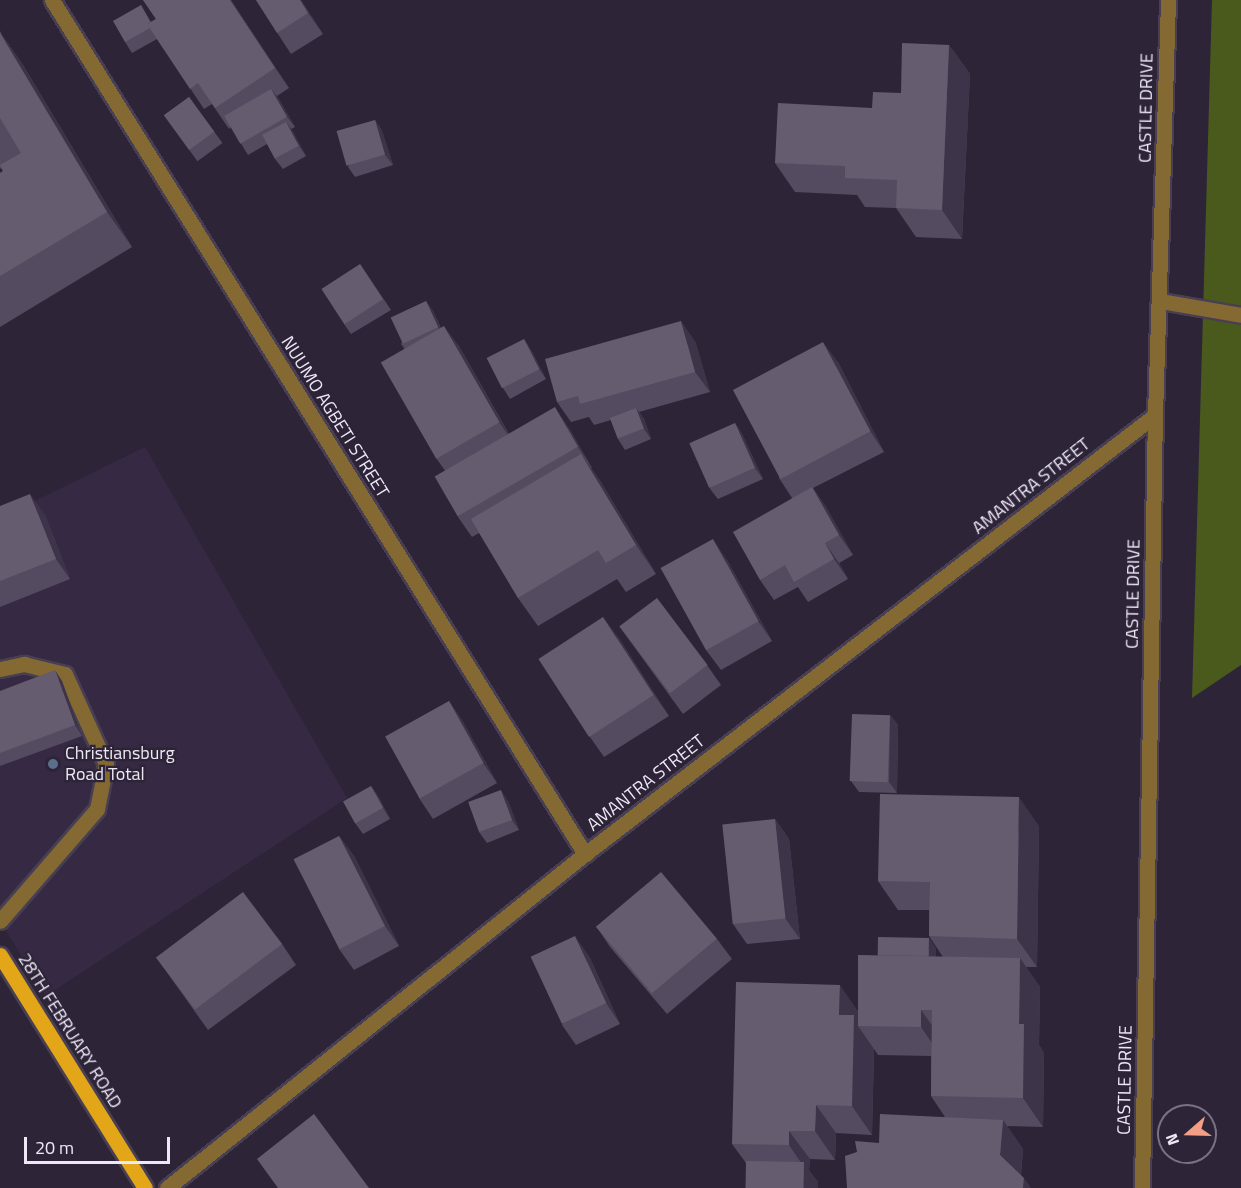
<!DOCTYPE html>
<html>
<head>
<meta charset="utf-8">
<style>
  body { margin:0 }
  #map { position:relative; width:1241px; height:1188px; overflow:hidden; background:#2d2438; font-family:"Titillium Web",sans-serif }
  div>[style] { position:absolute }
  .built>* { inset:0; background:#362943 }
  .green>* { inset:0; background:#4a5a1c }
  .roads { filter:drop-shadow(2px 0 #483f52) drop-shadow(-2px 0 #483f52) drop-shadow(0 2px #483f52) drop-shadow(0 -2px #483f52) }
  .lane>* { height:15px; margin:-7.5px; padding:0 7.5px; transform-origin:7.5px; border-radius:7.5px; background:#856932 }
  .street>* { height:15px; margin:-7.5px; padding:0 7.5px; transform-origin:7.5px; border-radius:7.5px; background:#856932 }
  .primary>* { height:15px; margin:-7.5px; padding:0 7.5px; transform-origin:7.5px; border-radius:7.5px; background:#e3a618 }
  .wall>* { inset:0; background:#554b60; transform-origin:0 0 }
  .shaded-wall>* { inset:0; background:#3e3449 }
  .building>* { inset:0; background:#655c70; transform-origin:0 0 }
  .dots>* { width:16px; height:16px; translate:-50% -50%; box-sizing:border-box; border:3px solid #2d2438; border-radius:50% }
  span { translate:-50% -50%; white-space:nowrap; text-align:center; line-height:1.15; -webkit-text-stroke:4.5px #2d2438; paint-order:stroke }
  .street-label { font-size:18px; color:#eee8f5 }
  .poi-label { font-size:18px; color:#eee8f5 }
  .left { translate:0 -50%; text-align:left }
  .north { position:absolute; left:1157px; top:1104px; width:60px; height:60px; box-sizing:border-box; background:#2d2438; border:2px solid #7a7284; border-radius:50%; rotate:250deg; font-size:16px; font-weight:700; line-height:24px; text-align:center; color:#eee8f5 }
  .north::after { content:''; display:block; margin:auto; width:21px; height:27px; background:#f39f85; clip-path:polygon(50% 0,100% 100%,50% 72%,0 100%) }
  .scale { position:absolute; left:24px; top:1137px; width:146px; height:27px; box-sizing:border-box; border:3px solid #eee8f5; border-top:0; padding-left:8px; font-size:18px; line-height:21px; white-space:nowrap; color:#eee8f5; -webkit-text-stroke:4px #2d2438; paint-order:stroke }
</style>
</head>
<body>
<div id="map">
  <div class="built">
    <i style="clip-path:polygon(145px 447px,347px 798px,46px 996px,0 921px,0 518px)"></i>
  </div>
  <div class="green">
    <i style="clip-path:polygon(1212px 0,1241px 0,1241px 665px,1192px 698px)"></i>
  </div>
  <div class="roads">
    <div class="lane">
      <i style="left:1160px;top:301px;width:82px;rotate:9.8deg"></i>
      <i style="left:0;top:669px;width:25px;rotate:-12deg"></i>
      <i style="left:24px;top:664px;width:42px;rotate:13.7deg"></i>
      <i style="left:65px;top:674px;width:99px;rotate:65.5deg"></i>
      <i style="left:106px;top:764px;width:46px;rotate:101.3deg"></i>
      <i style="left:97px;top:809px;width:148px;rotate:130.9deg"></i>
    </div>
    <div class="street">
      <i style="left:52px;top:0;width:1007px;rotate:58.03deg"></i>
      <i style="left:167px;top:1188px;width:535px;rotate:-38.63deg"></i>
      <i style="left:585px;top:854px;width:719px;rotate:-37.6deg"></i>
      <i style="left:1142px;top:1188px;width:773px;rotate:-89.04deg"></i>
      <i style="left:1155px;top:415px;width:415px;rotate:-88.2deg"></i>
    </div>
    <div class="primary">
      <i style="left:0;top:955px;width:274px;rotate:58.1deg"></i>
    </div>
  </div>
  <div class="wall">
    <i style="clip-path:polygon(143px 0,231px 0,289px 88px,277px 96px,295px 127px,291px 129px,306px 156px,283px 169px,275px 159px,267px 144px,248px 155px,231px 127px,229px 129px,212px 104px,204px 109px,157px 39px,132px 53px,125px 42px,141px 5px,151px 22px,156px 19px)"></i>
    <i style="clip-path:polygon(256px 0,301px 0,323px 34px,291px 54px)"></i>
    <i style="clip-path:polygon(0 31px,2px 35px,23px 65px,132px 247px,0 327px,0 173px,3px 171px,1px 168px,0 169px)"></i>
    <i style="clip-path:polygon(949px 45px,970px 74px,962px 239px,916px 237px,896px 208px,865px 207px,857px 195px,795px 192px,775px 163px,872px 108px,901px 93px)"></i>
    <i style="left:189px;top:97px;width:57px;height:31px;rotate:54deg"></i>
    <i style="clip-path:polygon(375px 120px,382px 131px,393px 165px,355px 177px,348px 167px)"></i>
    <i style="clip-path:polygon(360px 264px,391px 310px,351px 334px,344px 324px)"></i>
    <i style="clip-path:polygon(426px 301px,433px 311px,441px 328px,459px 346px,509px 434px,569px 428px,592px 468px,591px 468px,601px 482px,656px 574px,626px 592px,617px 579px,538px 626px,518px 598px,479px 533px,472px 537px,458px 517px,446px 472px,436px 458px,404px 348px,401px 344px)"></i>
    <i style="clip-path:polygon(524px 339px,531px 350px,546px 379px,510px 399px,503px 388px)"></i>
    <i style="clip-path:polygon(695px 341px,710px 392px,639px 412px,644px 419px,651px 439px,625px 450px,618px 439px,611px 420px,594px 425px,589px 417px,571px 422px,557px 402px)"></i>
    <i style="clip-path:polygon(838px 362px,884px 452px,813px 488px,826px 507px,853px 555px,839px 563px,848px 579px,808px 602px,798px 587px,774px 600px,760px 580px,792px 498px,779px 478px)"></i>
    <i style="clip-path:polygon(735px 423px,742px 434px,763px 479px,718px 499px,710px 489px)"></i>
    <i style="clip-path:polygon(0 506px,45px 515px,70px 579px,0 607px)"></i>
    <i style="clip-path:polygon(727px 560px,772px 641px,721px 670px,706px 650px)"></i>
    <i style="clip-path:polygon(619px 626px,707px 665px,721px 685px,683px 714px)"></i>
    <i style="clip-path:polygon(618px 637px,669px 716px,604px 757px,590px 737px)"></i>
    <i style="clip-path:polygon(62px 681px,82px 736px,0 766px,0 691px)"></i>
    <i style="clip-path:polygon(449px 701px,463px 722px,497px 783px,433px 819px,419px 798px)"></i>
    <i style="clip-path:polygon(890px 715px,898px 725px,897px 793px,859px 792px,851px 781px)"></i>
    <i style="clip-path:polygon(371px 786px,378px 796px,390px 819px,363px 834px,355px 823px)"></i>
    <i style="clip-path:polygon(508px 801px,519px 830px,487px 843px,479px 832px)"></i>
    <i style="clip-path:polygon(775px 819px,789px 839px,800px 939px,747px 944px,733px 924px)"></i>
    <i style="clip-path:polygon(1039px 826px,1037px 967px,1026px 967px,1040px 987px,1039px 1045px,1044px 1053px,1043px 1127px,1007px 1126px,1023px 1149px,1021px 1175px,857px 1152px,879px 1143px,945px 1117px,931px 1096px,931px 1056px,878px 1055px,874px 1049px,872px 1135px,836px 1133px,835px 1160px,810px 1159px,809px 1170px,818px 1182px,746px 1163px,732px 1144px,858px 1010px,878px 955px,936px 948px,936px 957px,943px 957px,929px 936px,929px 910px,898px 910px,878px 881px)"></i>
    <i style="clip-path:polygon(339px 836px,354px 856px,399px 946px,354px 970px,339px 949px)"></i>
    <i style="clip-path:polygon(596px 926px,717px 939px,732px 959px,667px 1014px,610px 947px)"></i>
    <i style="clip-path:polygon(282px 944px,296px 965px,208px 1030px,156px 957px)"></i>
    <i style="clip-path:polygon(589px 956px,620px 1024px,576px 1045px,562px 1025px)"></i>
  </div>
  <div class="shaded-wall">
    <i style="clip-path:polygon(230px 0,231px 0,289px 88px,275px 68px)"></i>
    <i style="clip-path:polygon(300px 0,301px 0,323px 34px,308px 13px)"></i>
    <i style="clip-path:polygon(0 33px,23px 65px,132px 247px,107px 212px)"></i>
    <i style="clip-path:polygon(949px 45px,970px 74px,962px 239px,942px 210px)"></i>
    <i style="clip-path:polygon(271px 89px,279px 99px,295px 127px,287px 117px)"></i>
    <i style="clip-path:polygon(375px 120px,382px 131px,393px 165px,385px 155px)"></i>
    <i style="clip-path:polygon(286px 122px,294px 133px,306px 156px,299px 146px)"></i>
    <i style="clip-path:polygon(426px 301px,433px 311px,445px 338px,438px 327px)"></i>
    <i style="clip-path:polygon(681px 321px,695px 341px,710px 392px,695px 372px)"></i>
    <i style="clip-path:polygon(444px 326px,459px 346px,513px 442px,499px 422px)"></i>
    <i style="clip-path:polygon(524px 339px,531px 350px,546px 379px,539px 369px)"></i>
    <i style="clip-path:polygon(823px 342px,838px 362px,884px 452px,870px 431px)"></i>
    <i style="clip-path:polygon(555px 407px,569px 428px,592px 468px,578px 447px)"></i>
    <i style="clip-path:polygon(636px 408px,644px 419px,651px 439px,644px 429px)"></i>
    <i style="clip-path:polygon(735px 423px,742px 434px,763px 479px,755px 468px)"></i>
    <i style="clip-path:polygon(581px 454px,601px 482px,656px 574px,636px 545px)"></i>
    <i style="clip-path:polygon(812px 487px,826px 507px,853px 555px,839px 535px)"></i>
    <i style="clip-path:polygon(30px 494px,45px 515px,70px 579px,56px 559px)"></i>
    <i style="clip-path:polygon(713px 539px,727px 560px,772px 641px,758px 621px)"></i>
    <i style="clip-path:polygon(825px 543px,839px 563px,848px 579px,834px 559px)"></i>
    <i style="clip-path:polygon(603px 617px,618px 637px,669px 716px,654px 695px)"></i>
    <i style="clip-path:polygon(55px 670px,62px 681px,82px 736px,75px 725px)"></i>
    <i style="clip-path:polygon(449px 701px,463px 722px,497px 783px,483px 763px)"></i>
    <i style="clip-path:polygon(890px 715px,898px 725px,897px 793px,889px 782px)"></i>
    <i style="clip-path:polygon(371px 786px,378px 796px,390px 819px,383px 808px)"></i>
    <i style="clip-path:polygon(501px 790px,508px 801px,519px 830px,512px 820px)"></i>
    <i style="clip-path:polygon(1019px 797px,1039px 826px,1037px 967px,1017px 939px)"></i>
    <i style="clip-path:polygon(775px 819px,789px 839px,800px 939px,785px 918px)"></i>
    <i style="clip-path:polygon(339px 836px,354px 856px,399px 946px,385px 926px)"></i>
    <i style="clip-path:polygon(575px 936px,589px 956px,620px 1024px,606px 1003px)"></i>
    <i style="clip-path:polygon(929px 938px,936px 948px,936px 975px,928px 965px)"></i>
    <i style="clip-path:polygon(1020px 958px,1040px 987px,1039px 1045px,1044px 1053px,1043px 1127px,1023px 1098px,1019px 1024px)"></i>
    <i style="clip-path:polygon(840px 985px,860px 1014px,858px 1026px,874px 1049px,872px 1135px,852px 1106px,839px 1015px)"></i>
    <i style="clip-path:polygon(921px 1010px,941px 1038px,941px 1056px,921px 1027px)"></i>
    <i style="clip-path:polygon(816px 1105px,836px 1133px,835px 1160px,815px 1131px)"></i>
    <i style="clip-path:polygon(1003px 1120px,1023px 1149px,1020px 1184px,1000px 1155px)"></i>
    <i style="clip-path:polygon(789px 1131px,810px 1159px,809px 1170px,818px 1182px,818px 1188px,803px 1188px,804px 1167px,789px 1145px)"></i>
    <i style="clip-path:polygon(1024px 1178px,1031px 1188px,1023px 1188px)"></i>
  </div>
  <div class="building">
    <i style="clip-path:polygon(143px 0,230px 0,275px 68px,215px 108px,198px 83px,190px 89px,147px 24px,156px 19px)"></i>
    <i style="clip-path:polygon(256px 0,300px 0,308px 13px,277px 33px)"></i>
    <i style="clip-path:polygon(141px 5px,150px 22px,147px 24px,150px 28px,125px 42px,113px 21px)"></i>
    <i style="clip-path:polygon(0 33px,107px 212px,0 276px,0 173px,3px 171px,0 165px,21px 153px,0 118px)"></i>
    <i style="clip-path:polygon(902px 43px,949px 45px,942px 210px,896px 208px,897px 180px,845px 178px,845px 166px,775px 163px,778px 103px,872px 108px,873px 92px,901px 93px)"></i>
    <i style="left:271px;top:89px;width:32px;height:54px;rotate:60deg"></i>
    <i style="left:189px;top:97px;width:43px;height:31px;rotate:54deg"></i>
    <i style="left:375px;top:120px;width:36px;height:40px;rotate:74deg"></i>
    <i style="left:286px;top:122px;width:27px;height:27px;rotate:62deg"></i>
    <i style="left:360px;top:264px;width:42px;height:46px;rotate:57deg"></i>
    <i style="left:426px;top:301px;width:29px;height:39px;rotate:65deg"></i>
    <i style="clip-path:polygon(681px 321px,695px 372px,580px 404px,578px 396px,557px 402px,545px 359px)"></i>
    <i style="left:444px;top:326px;width:111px;height:73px;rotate:60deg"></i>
    <i style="left:524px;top:339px;width:34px;height:42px;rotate:63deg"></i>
    <i style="left:823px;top:342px;width:101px;height:102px;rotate:62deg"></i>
    <i style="left:555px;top:407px;width:46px;height:139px;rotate:60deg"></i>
    <i style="left:636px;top:408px;width:22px;height:28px;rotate:69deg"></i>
    <i style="left:735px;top:423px;width:49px;height:50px;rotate:66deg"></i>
    <i style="clip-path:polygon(581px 454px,636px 545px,606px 563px,598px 550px,518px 598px,471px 519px)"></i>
    <i style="clip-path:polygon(812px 487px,839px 535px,825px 543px,834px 559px,794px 582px,785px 565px,760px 580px,733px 532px)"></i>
    <i style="clip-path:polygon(30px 494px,56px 559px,0 581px,0 506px)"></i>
    <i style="left:713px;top:539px;width:94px;height:60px;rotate:61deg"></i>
    <i style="left:657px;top:598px;width:84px;height:47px;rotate:53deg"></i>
    <i style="left:603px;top:617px;width:93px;height:77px;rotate:57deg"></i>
    <i style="clip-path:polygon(55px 670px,75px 725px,0 753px,0 691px)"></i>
    <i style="left:449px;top:701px;width:71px;height:73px;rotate:61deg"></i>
    <i style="left:852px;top:714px;width:38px;height:67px;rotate:2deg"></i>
    <i style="left:371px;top:786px;width:25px;height:32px;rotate:61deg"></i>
    <i style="left:501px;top:790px;width:32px;height:35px;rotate:70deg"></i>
    <i style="clip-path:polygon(880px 794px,1019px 797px,1017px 939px,929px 936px,930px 882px,878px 881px)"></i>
    <i style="left:775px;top:819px;width:100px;height:53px;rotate:84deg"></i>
    <i style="left:339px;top:836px;width:101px;height:51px;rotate:63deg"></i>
    <i style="left:661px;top:872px;width:87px;height:85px;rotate:50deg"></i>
    <i style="left:243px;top:892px;width:65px;height:109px;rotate:53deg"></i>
    <i style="left:575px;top:936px;width:74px;height:49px;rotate:65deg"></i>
    <i style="left:878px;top:937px;width:51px;height:18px;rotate:1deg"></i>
    <i style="clip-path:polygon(858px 955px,1020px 958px,1019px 1024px,1024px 1024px,1023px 1098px,931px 1096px,932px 1010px,921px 1010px,921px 1027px,858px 1026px)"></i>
    <i style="clip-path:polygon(736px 982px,840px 985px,839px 1015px,854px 1015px,852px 1106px,816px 1105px,815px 1131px,789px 1131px,789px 1145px,732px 1144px)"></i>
    <i style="clip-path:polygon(314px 1114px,369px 1188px,278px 1188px,257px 1159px)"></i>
    <i style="clip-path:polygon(880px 1114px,1003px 1120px,1000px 1155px,1024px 1178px,1023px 1188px,847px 1188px,845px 1156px,857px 1152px,855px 1141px,879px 1143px)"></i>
    <i style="left:746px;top:1161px;width:58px;height:27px;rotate:1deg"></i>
  </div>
  <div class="dots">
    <i style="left:53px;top:764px;background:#5c6f8a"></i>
  </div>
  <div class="street-label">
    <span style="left:1146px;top:108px;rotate:-89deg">CASTLE DRIVE</span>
    <span style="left:335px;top:417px;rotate:58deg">NUUMO AGBETI STREET</span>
    <span style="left:1031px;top:486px;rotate:-38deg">AMANTRA STREET</span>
    <span style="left:1133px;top:594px;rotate:-89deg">CASTLE DRIVE</span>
    <span style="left:646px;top:783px;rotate:-38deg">AMANTRA STREET</span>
    <span style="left:70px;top:1031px;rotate:58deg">28TH FEBRUARY ROAD</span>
    <span style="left:1125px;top:1080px;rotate:-89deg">CASTLE DRIVE</span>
  </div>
  <div class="poi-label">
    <span class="left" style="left:65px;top:764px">Christiansburg<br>Road Total</span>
  </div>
  <div class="north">N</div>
  <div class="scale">20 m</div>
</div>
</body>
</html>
